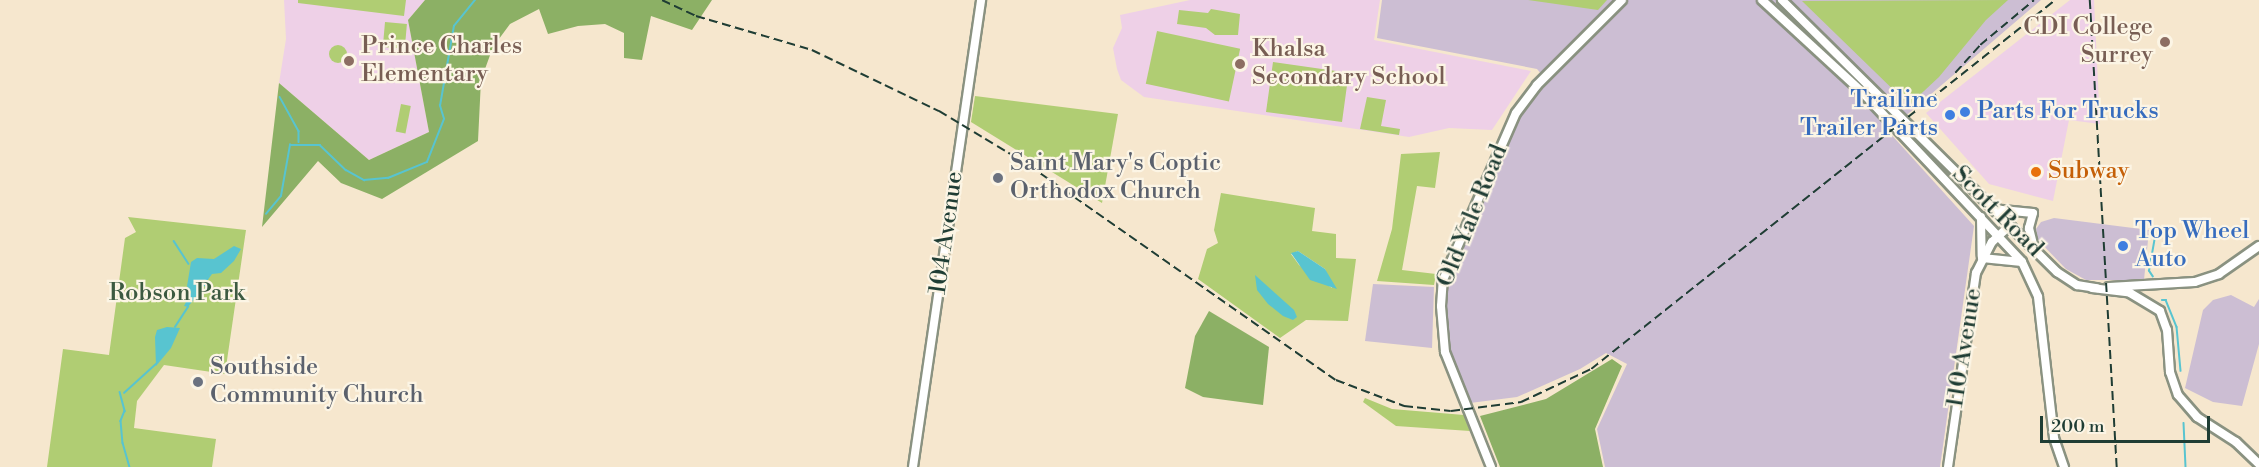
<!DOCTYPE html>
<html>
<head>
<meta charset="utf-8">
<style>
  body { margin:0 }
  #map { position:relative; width:2259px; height:467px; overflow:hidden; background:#f6e7ce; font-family:"Libre Bodoni",serif }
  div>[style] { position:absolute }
  .built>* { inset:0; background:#eed0e7 }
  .industrial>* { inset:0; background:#ccbed3 }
  .green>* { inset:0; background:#b0cd73; transform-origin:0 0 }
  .round { border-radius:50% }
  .forest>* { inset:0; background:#8cb065 }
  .water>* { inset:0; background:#58c4d0 }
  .stream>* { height:1.5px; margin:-0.75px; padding:0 0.75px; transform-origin:0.75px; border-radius:0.75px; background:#58c4d0 }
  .roads { filter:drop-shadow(2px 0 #8a9281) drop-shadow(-2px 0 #8a9281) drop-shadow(0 2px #8a9281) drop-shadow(0 -2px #8a9281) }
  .secondary>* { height:8px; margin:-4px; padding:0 4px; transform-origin:4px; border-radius:4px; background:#fff }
  .primary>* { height:8px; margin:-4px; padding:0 4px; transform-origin:4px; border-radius:4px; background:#fff }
  .rail>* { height:1.5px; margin-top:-0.75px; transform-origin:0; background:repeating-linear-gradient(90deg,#1f3d34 0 9px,transparent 0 13.5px) }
  .dots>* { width:16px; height:16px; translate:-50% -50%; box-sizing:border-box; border:3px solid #fcf5e5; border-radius:50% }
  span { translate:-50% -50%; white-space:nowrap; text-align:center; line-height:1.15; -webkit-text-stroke:4.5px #fcf5e5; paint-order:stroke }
  .education-label { font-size:24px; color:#785e54 }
  .right { translate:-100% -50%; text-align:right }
  .left { translate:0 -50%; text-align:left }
  .shop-label { font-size:24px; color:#366cbe }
  .worship-label { font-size:24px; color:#5b616d }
  .food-label { font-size:24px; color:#c56008 }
  .street-label { font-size:24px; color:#1f3d34 }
  .park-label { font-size:24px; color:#3c5a41 }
  .scale { position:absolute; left:2040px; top:416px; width:170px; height:27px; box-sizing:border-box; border:3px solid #1f3d34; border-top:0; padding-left:8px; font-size:18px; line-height:21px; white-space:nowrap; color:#1f3d34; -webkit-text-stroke:4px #fcf5e5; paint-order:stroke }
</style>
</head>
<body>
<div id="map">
  <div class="built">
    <i style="clip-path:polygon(284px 0,425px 0,408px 20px,429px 132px,369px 160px,279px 83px,286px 39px)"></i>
    <i style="clip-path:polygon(1190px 0,1380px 0,1374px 40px,1531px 71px,1492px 130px,1449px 128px,1409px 137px,1144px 97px,1121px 80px,1117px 69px,1113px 48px,1122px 28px,1120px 15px)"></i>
    <i style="clip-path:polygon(2070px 0,2094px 0,2100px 124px,2069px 120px,2053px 201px,1989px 184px,1926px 113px)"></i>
  </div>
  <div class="industrial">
    <i style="clip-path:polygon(1382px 0,2041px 0,1888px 131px,1974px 226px,1940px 467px,1605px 467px,1597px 429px,1627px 364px,1606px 353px,1580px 369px,1517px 397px,1470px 403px,1450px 358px,1445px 328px,1444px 285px,1521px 114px,1548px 82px,1537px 69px,1377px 38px)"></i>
    <i style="clip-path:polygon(2054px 218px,2149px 230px,2144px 280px,2086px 280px,2066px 269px,2038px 240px,2036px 229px,2041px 222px)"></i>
    <i style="clip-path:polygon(1373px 284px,1434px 287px,1432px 348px,1365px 341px)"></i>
    <i style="clip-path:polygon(2231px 295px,2254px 307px,2259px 299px,2259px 344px,2242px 406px,2213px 402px,2185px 388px,2203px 310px,2213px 300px)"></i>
  </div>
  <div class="green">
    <i style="clip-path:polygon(298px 0,406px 0,404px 16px,298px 3px)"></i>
    <i style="clip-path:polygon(1528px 0,1607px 0,1598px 10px)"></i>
    <i style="clip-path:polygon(2008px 0,1986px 20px,1939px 77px,1909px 105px,1802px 1px)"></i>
    <i style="clip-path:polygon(1211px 9px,1240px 14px,1238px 35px,1215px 35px,1206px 28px,1177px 24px,1179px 10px,1208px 13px)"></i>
    <i style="left:385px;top:22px;width:22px;height:25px;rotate:5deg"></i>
    <i style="left:1157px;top:31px;width:85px;height:54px;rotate:12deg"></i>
    <i class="round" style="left:329px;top:45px;width:18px;height:18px"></i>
    <i style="clip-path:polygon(1273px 62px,1336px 71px,1336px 76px,1348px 78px,1342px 122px,1266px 112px)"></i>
    <i style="clip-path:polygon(975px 96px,1118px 114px,1102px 203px,971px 122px)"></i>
    <i style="clip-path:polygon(1367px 97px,1386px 100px,1381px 126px,1400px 129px,1399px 135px,1360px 129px)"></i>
    <i style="left:401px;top:104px;width:10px;height:28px;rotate:11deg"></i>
    <i style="clip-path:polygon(1440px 152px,1435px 188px,1417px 186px,1402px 270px,1436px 274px,1434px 285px,1377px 281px,1392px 229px,1401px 154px)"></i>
    <i style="clip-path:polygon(evenodd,1221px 193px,1315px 208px,1312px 231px,1336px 234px,1336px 258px,1356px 259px,1348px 321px,1306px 320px,1280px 338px,1198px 279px,1207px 249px,1218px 243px,1214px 230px,1221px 193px,1298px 251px,1325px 269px,1332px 288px,1299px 265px,1291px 254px,1298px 251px)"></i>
    <i style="clip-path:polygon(128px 217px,246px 230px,225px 374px,164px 365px,137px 401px,134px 428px,216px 439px,212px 467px,47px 467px,63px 349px,109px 355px,125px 238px,136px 232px)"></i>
    <i style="clip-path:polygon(1365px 398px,1392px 409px,1464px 415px,1470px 431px,1396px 426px,1363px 402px)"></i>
  </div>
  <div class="forest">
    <i style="clip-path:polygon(425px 0,712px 0,692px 30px,651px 16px,642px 60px,624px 58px,624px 33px,605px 24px,578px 26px,548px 34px,539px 9px,510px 24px,493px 47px,481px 80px,478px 141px,382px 199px,341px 183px,318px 161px,262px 227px,279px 83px,369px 160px,429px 132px,408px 20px)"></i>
    <i style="clip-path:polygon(1209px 311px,1269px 347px,1263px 405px,1203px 397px,1185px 388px,1195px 336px)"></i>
    <i style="clip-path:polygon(1612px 359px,1622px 366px,1595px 429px,1603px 467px,1500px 467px,1480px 416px,1546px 399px)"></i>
  </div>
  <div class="water">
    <i style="clip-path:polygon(234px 246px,241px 249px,234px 261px,221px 273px,212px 274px,207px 281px,209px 288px,204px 286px,188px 307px,184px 306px,191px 292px,187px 286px,191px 262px,197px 258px,214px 259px)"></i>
    <i style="clip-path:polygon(1298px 251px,1325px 269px,1337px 289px,1310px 280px,1291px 253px)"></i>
    <i style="clip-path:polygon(1255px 275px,1294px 310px,1297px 317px,1293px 320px,1283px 316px,1268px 304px,1257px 290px)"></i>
    <i style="clip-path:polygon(167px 327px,180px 328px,171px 348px,156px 366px,155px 337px,157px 330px)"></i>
  </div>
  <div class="stream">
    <i style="left:280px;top:97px;width:39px;rotate:61deg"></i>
    <i style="left:299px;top:131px;width:11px;rotate:90deg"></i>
    <i style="left:266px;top:214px;width:23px;rotate:-50deg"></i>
    <i style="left:281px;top:196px;width:52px;rotate:-80deg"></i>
    <i style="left:290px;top:145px;width:30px"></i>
    <i style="left:320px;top:145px;width:36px;rotate:44deg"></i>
    <i style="left:346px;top:170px;width:21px;rotate:29deg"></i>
    <i style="left:364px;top:180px;width:24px;rotate:-5deg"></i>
    <i style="left:388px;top:178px;width:42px;rotate:-22.3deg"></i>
    <i style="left:427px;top:162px;width:46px;rotate:-68.4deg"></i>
    <i style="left:444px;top:119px;width:14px;rotate:-107deg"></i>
    <i style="left:440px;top:106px;width:81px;rotate:-80.1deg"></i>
    <i style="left:454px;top:26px;width:33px;rotate:-51deg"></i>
    <i style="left:174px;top:241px;width:27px;rotate:57deg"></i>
    <i style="left:2153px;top:277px;width:7px;rotate:-124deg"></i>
    <i style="left:2149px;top:271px;width:36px;rotate:-80deg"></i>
    <i style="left:2162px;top:300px;width:4px"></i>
    <i style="left:2166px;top:300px;width:29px;rotate:68deg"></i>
    <i style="left:2177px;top:327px;width:44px;rotate:84.8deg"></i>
    <i style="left:175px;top:327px;width:24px;rotate:-57deg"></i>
    <i style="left:120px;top:392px;width:20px;rotate:75deg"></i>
    <i style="left:125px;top:411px;width:11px;rotate:112deg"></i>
    <i style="left:121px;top:421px;width:22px;rotate:85deg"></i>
    <i style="left:123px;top:443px;width:25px;rotate:74deg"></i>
    <i style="left:124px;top:393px;width:43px;rotate:-42.2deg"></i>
    <i style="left:2184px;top:423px;width:44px;rotate:87.4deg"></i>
  </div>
  <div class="roads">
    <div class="secondary">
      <i style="left:1762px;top:0;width:136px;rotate:42.6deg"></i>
      <i style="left:1862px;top:92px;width:233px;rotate:46.7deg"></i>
      <i style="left:2022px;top:262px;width:38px;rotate:65deg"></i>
      <i style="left:2038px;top:297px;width:142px;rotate:83.5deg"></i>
      <i style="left:2054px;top:438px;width:31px;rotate:71deg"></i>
      <i style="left:1782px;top:0;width:387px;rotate:44.7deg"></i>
      <i style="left:2057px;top:272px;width:24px;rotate:33deg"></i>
      <i style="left:2077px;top:285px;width:20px;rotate:9deg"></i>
      <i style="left:1992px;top:209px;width:41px;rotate:5.6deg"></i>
      <i style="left:2033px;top:213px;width:16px;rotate:105deg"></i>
      <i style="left:2029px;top:228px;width:21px;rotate:76deg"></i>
      <i style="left:1981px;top:217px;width:39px;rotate:89deg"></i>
      <i style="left:1982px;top:258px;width:40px;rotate:5.7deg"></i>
      <i style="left:2109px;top:287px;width:86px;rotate:-3.3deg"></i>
      <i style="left:2195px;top:282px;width:25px;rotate:-18deg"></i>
      <i style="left:2219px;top:274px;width:49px;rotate:-35deg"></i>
      <i style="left:913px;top:467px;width:472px;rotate:-81.7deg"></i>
      <i style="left:1491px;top:467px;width:124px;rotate:-111.8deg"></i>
      <i style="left:1445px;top:352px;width:46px;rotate:-95deg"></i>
      <i style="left:1441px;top:306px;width:26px;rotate:-86deg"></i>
      <i style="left:1443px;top:280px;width:182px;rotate:-66.4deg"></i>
      <i style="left:1516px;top:113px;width:35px;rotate:-53deg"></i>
      <i style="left:1537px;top:85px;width:120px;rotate:-45deg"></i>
      <i style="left:1948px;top:467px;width:196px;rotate:-81.8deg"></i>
      <i style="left:1976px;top:273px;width:35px;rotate:-63deg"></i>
      <i style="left:1992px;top:242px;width:23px;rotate:-43deg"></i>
    </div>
    <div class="primary">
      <i style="left:2092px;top:288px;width:38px;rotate:7deg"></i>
      <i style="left:2130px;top:293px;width:35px;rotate:31deg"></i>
      <i style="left:2160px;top:311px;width:20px;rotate:70deg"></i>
      <i style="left:2167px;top:330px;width:42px;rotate:85.9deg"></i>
      <i style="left:2170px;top:372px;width:24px;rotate:71deg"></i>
      <i style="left:2178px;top:395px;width:29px;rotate:49deg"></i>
      <i style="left:2197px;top:417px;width:46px;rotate:32.7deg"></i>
      <i style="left:2236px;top:442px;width:32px;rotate:44deg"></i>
    </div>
  </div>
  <div class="rail">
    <i style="left:662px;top:0;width:38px;rotate:25deg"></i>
    <i style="left:696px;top:16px;width:121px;rotate:16.3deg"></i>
    <i style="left:812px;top:50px;width:141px;rotate:25.7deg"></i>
    <i style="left:939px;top:111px;width:106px;rotate:31.1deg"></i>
    <i style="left:1030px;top:166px;width:373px;rotate:35deg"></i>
    <i style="left:1336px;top:380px;width:73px;rotate:20.9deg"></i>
    <i style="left:1404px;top:406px;width:47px;rotate:6.1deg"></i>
    <i style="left:1451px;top:411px;width:71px;rotate:-7.3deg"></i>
    <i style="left:1521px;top:402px;width:77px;rotate:-25.2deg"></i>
    <i style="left:1591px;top:369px;width:593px;rotate:-38.49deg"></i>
    <i style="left:2090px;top:0;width:468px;rotate:86.7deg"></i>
    <i style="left:1955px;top:73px;width:38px;rotate:-48deg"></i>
    <i style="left:1980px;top:45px;width:70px;rotate:-39.8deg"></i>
  </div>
  <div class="dots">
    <i style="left:2165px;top:42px;background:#8d6e63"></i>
    <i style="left:349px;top:61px;background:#8d6e63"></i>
    <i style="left:1240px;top:64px;background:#8d6e63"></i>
    <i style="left:1965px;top:112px;background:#3f7fe0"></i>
    <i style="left:1950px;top:115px;background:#3f7fe0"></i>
    <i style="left:2036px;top:172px;background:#e8710a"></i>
    <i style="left:998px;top:178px;background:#6b7280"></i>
    <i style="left:2123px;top:246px;background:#3f7fe0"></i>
    <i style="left:198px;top:382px;background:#6b7280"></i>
  </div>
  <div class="education-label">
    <span class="right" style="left:2153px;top:42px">CDI College<br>Surrey</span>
    <span class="left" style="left:361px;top:61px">Prince Charles<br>Elementary</span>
    <span class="left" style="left:1252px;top:64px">Khalsa<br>Secondary School</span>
  </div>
  <div class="shop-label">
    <span class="right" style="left:1938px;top:115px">Trailine<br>Trailer Parts</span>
    <span class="left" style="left:1977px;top:112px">Parts For Trucks</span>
    <span class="left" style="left:2135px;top:246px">Top Wheel<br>Auto</span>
  </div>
  <div class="worship-label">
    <span class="left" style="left:1010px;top:178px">Saint Mary's Coptic<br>Orthodox Church</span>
    <span class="left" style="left:210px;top:382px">Southside<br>Community Church</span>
  </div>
  <div class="food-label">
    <span class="left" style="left:2048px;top:172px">Subway</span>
  </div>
  <div class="street-label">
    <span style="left:1997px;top:212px;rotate:45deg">Scott Road</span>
    <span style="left:1473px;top:216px;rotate:-68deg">Old Yale Road</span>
    <span style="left:947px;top:233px;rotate:-82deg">104 Avenue</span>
    <span style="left:1965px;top:348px;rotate:-81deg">110 Avenue</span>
  </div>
  <div class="park-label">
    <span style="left:177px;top:294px">Robson Park</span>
  </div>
  <div class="scale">200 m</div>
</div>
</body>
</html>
